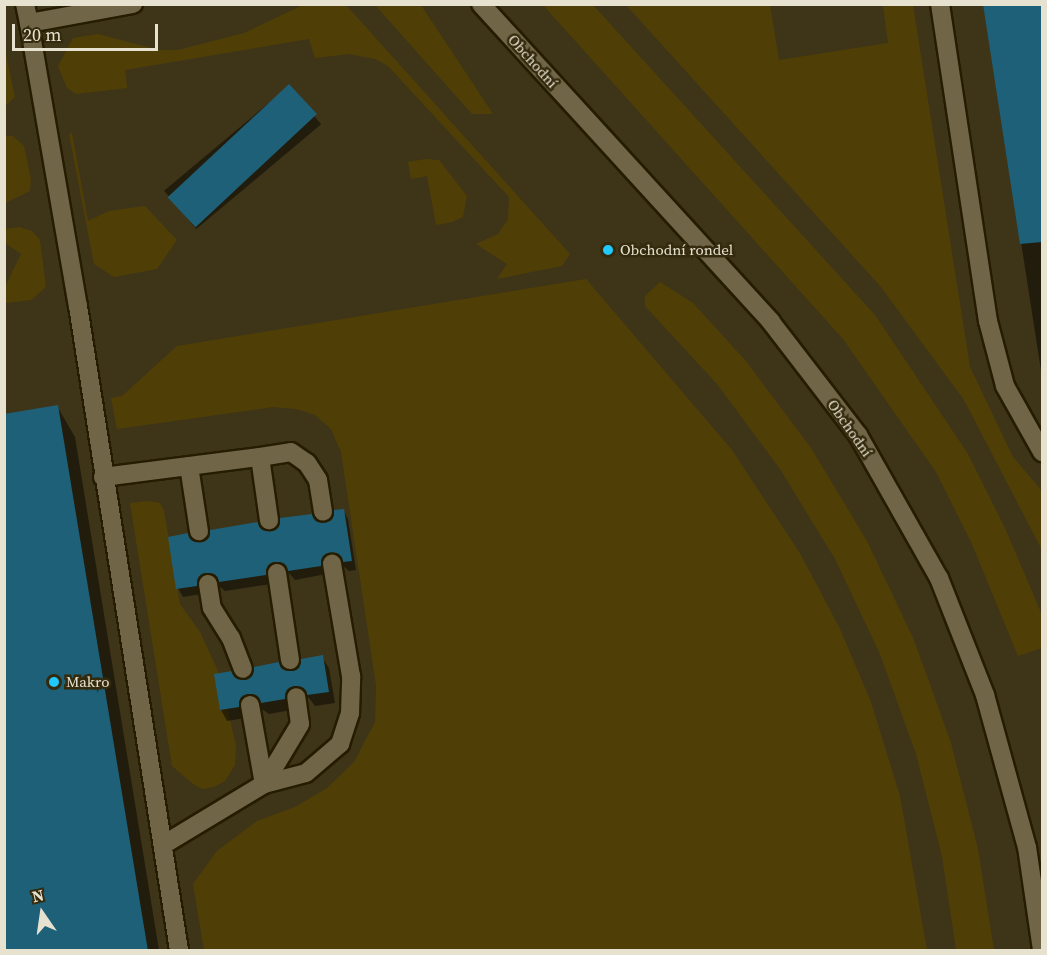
<!DOCTYPE html>
<html>
<head>
<meta charset="utf-8">
<style>
  body { margin:0 }
  #map { position:relative; width:1047px; height:955px; overflow:hidden; background:#3e3518; font-family:"Source Serif 4",serif }
  div>[style] { position:absolute }
  .green>* { inset:0; background:#4f3f06 }
  .shadow>* { inset:0; background:#0007; transform-origin:0 0 }
  .building>* { inset:0; background:#1e6078; transform-origin:0 0 }
  .roads { filter:drop-shadow(2px 0 #251c01) drop-shadow(-2px 0 #251c01) drop-shadow(0 2px #251c01) drop-shadow(0 -2px #251c01) }
  .lane>* { height:18px; margin:-9px; padding:0 9px; transform-origin:9px; border-radius:9px; background:#706547 }
  .street>* { height:18px; margin:-9px; padding:0 9px; transform-origin:9px; border-radius:9px; background:#706547 }
  .dots>* { width:16px; height:16px; translate:-50% -50%; box-sizing:border-box; border:3px solid #342a0d; border-radius:50% }
  span { translate:-50% -50%; white-space:nowrap; text-align:center; line-height:1.15; -webkit-text-stroke:5px #342a0d; paint-order:stroke }
  .street-label { font-size:15px; color:#e7e1d0 }
  .poi-label { font-size:15px; color:#e7e1d0 }
  .left { translate:0 -50%; text-align:left }
  .frame { position:absolute; inset:0; border:6px solid #e7e1d0; pointer-events:none }
  .north { position:absolute; left:12px; top:883px; width:60px; height:60px; -webkit-text-stroke:4px #342a0d; paint-order:stroke; rotate:347deg; font-size:16px; font-weight:700; line-height:24px; text-align:center; color:#e7e1d0 }
  .north::after { content:''; display:block; margin:auto; width:21px; height:27px; background:#e7e1d0; clip-path:polygon(50% 0,100% 100%,50% 72%,0 100%) }
  .scale { position:absolute; left:12px; top:24px; width:146px; height:27px; box-sizing:border-box; border:3px solid #e7e1d0; border-top:0; padding-left:8px; font-size:18px; line-height:21px; white-space:nowrap; color:#e7e1d0; -webkit-text-stroke:4px #342a0d; paint-order:stroke }
</style>
</head>
<body>
<div id="map">
  <div class="green">
    <i style="clip-path:polygon(303px 5px,346px 5px,570px 254px,562px 266px,497px 279px,507px 264px,476px 244px,498px 234px,508px 219px,509px 197px,388px 66px,375px 59px,349px 54px,315px 58px,309px 39px,125px 70px,127px 88px,76px 94px,67px 88px,58px 66px,73px 38px,98px 34px,159px 50px,178px 50px,244px 33px)"></i>
    <i style="clip-path:polygon(375px 5px,421px 5px,493px 114px,472px 114px)"></i>
    <i style="clip-path:polygon(543px 5px,593px 5px,875px 315px,968px 454px,1005px 528px,1042px 615px,1042px 648px,1018px 656px,972px 544px,936px 472px,843px 339px)"></i>
    <i style="clip-path:polygon(626px 5px,770px 5px,779px 60px,888px 43px,883px 5px,913px 5px,970px 367px,1013px 457px,1042px 491px,1042px 550px,964px 400px,881px 287px)"></i>
    <i style="clip-path:polygon(5px 50px,15px 97px,5px 106px)"></i>
    <i style="clip-path:polygon(72px 133px,88px 221px,109px 211px,145px 206px,177px 240px,157px 269px,114px 277px,94px 264px,69px 134px)"></i>
    <i style="clip-path:polygon(4px 136px,13px 136px,24px 146px,31px 179px,30px 191px,5px 203px)"></i>
    <i style="clip-path:polygon(426px 159px,439px 160px,467px 196px,463px 217px,452px 222px,436px 225px,427px 176px,411px 179px,408px 162px)"></i>
    <i style="clip-path:polygon(20px 227px,32px 231px,40px 240px,46px 287px,31px 300px,5px 303px,5px 287px,21px 254px,5px 243px,5px 229px)"></i>
    <i style="clip-path:polygon(586px 279px,732px 450px,801px 555px,840px 629px,871px 702px,900px 796px,927px 950px,204px 950px,193px 884px,217px 851px,257px 821px,295px 807px,327px 788px,354px 762px,375px 722px,376px 685px,341px 452px,331px 429px,315px 415px,296px 409px,273px 407px,117px 429px,111px 398px,122px 396px,177px 346px)"></i>
    <i style="clip-path:polygon(660px 282px,693px 303px,745px 360px,811px 448px,867px 541px,914px 640px,951px 743px,978px 849px,994px 950px,956px 950px,942px 856px,916px 754px,880px 654px,835px 559px,780px 469px,717px 384px,645px 306px,645px 296px)"></i>
    <i style="clip-path:polygon(149px 501px,160px 503px,164px 511px,180px 604px,200px 632px,219px 673px,236px 746px,235px 765px,225px 781px,214px 787px,202px 789px,193px 784px,172px 766px,130px 503px)"></i>
  </div>
  <div class="shadow">
    <i style="clip-path:polygon(984px 4px,1042px 4px,1042px 377px)"></i>
    <i style="left:289px;top:86px;width:50px;height:163px;rotate:50deg"></i>
    <i style="clip-path:polygon(57px 406px,75px 437px,159px 950px,4px 950px)"></i>
    <i style="clip-path:polygon(343px 510px,348px 519px,356px 570px,349px 571px,337px 561px,326px 574px,295px 580px,288px 572px,280px 571px,271px 584px,225px 591px,213px 581px,202px 594px,183px 597px,178px 588px,194px 543px,326px 525px)"></i>
    <i style="clip-path:polygon(322px 657px,329px 668px,335px 703px,315px 706px,309px 698px,301px 697px,291px 710px,269px 714px,256px 705px,245px 718px,227px 721px,221px 710px,236px 679px,247px 681px,293px 673px)"></i>
  </div>
  <div class="building">
    <i style="clip-path:polygon(983px 4px,1042px 4px,1042px 242px,1020px 244px)"></i>
    <i style="left:289px;top:84px;width:41px;height:166px;rotate:47deg"></i>
    <i style="clip-path:polygon(58px 405px,148px 951px,4px 951px,4px 414px)"></i>
    <i style="clip-path:polygon(344px 509px,352px 561px,343px 562px,331px 553px,324px 556px,321px 566px,288px 571px,282px 563px,275px 562px,266px 575px,219px 582px,207px 573px,200px 576px,197px 586px,176px 589px,168px 537px,188px 533px,194px 541px,201px 542px,210px 530px,258px 522px,264px 530px,271px 531px,280px 518px,312px 514px,318px 522px,325px 523px,334px 510px)"></i>
    <i style="clip-path:polygon(323px 655px,329px 692px,307px 695px,301px 687px,294px 686px,286px 692px,285px 699px,261px 703px,258px 697px,249px 694px,242px 697px,239px 707px,220px 710px,214px 674px,232px 671px,236px 678px,246px 680px,254px 667px,279px 662px,285px 670px,292px 671px,301px 659px)"></i>
  </div>
  <div class="roads">
    <div class="lane">
      <i style="left:25px;top:4px;width:19px;rotate:78deg"></i>
      <i style="left:133px;top:4px;width:106px;rotate:169.6deg"></i>
      <i style="left:29px;top:23px;width:287px;rotate:80.2deg"></i>
      <i style="left:78px;top:306px;width:652px;rotate:81.09deg"></i>
      <i style="left:940px;top:4px;width:321px;rotate:81.4deg"></i>
      <i style="left:988px;top:321px;width:67px;rotate:75.3deg"></i>
      <i style="left:1005px;top:386px;width:76px;rotate:60.7deg"></i>
      <i style="left:260px;top:457px;width:31px;rotate:-9deg"></i>
      <i style="left:291px;top:452px;width:19px;rotate:35deg"></i>
      <i style="left:307px;top:463px;width:20px;rotate:57deg"></i>
      <i style="left:318px;top:480px;width:32px;rotate:81deg"></i>
      <i style="left:189px;top:466px;width:66px;rotate:81.3deg"></i>
      <i style="left:103px;top:477px;width:158px;rotate:-7.3deg"></i>
      <i style="left:260px;top:457px;width:64px;rotate:81.9deg"></i>
      <i style="left:277px;top:573px;width:88px;rotate:81.5deg"></i>
      <i style="left:208px;top:584px;width:24px;rotate:81deg"></i>
      <i style="left:212px;top:608px;width:36px;rotate:58deg"></i>
      <i style="left:231px;top:638px;width:33px;rotate:69deg"></i>
      <i style="left:250px;top:705px;width:80px;rotate:80deg"></i>
      <i style="left:264px;top:784px;width:43px;rotate:-14.7deg"></i>
      <i style="left:306px;top:773px;width:45px;rotate:-40.5deg"></i>
      <i style="left:340px;top:744px;width:33px;rotate:-72deg"></i>
      <i style="left:350px;top:713px;width:37px;rotate:-88deg"></i>
      <i style="left:351px;top:676px;width:114px;rotate:-99.6deg"></i>
      <i style="left:163px;top:845px;width:118px;rotate:-31.1deg"></i>
      <i style="left:264px;top:784px;width:70px;rotate:-59deg"></i>
      <i style="left:300px;top:724px;width:27px;rotate:-98deg"></i>
    </div>
    <div class="street">
      <i style="left:481px;top:4px;width:430px;rotate:47.6deg"></i>
      <i style="left:771px;top:322px;width:143px;rotate:52.4deg"></i>
      <i style="left:858px;top:435px;width:164px;rotate:60.5deg"></i>
      <i style="left:939px;top:578px;width:126px;rotate:68.5deg"></i>
      <i style="left:985px;top:695px;width:158px;rotate:74.6deg"></i>
      <i style="left:1027px;top:847px;width:104px;rotate:81.7deg"></i>
    </div>
  </div>
  <div class="dots">
    <i style="left:608px;top:250px;background:#21c9fd"></i>
    <i style="left:54px;top:682px;background:#21c9fd"></i>
  </div>
  <div class="street-label">
    <span style="left:533px;top:61px;rotate:48deg">Obchodní</span>
    <span style="left:850px;top:428px;rotate:55deg">Obchodní</span>
  </div>
  <div class="poi-label">
    <span class="left" style="left:620px;top:250px">Obchodní rondel</span>
    <span class="left" style="left:66px;top:682px">Makro</span>
  </div>
  <div class="frame"></div>
  <div class="north">N</div>
  <div class="scale">20 m</div>
</div>
</body>
</html>
